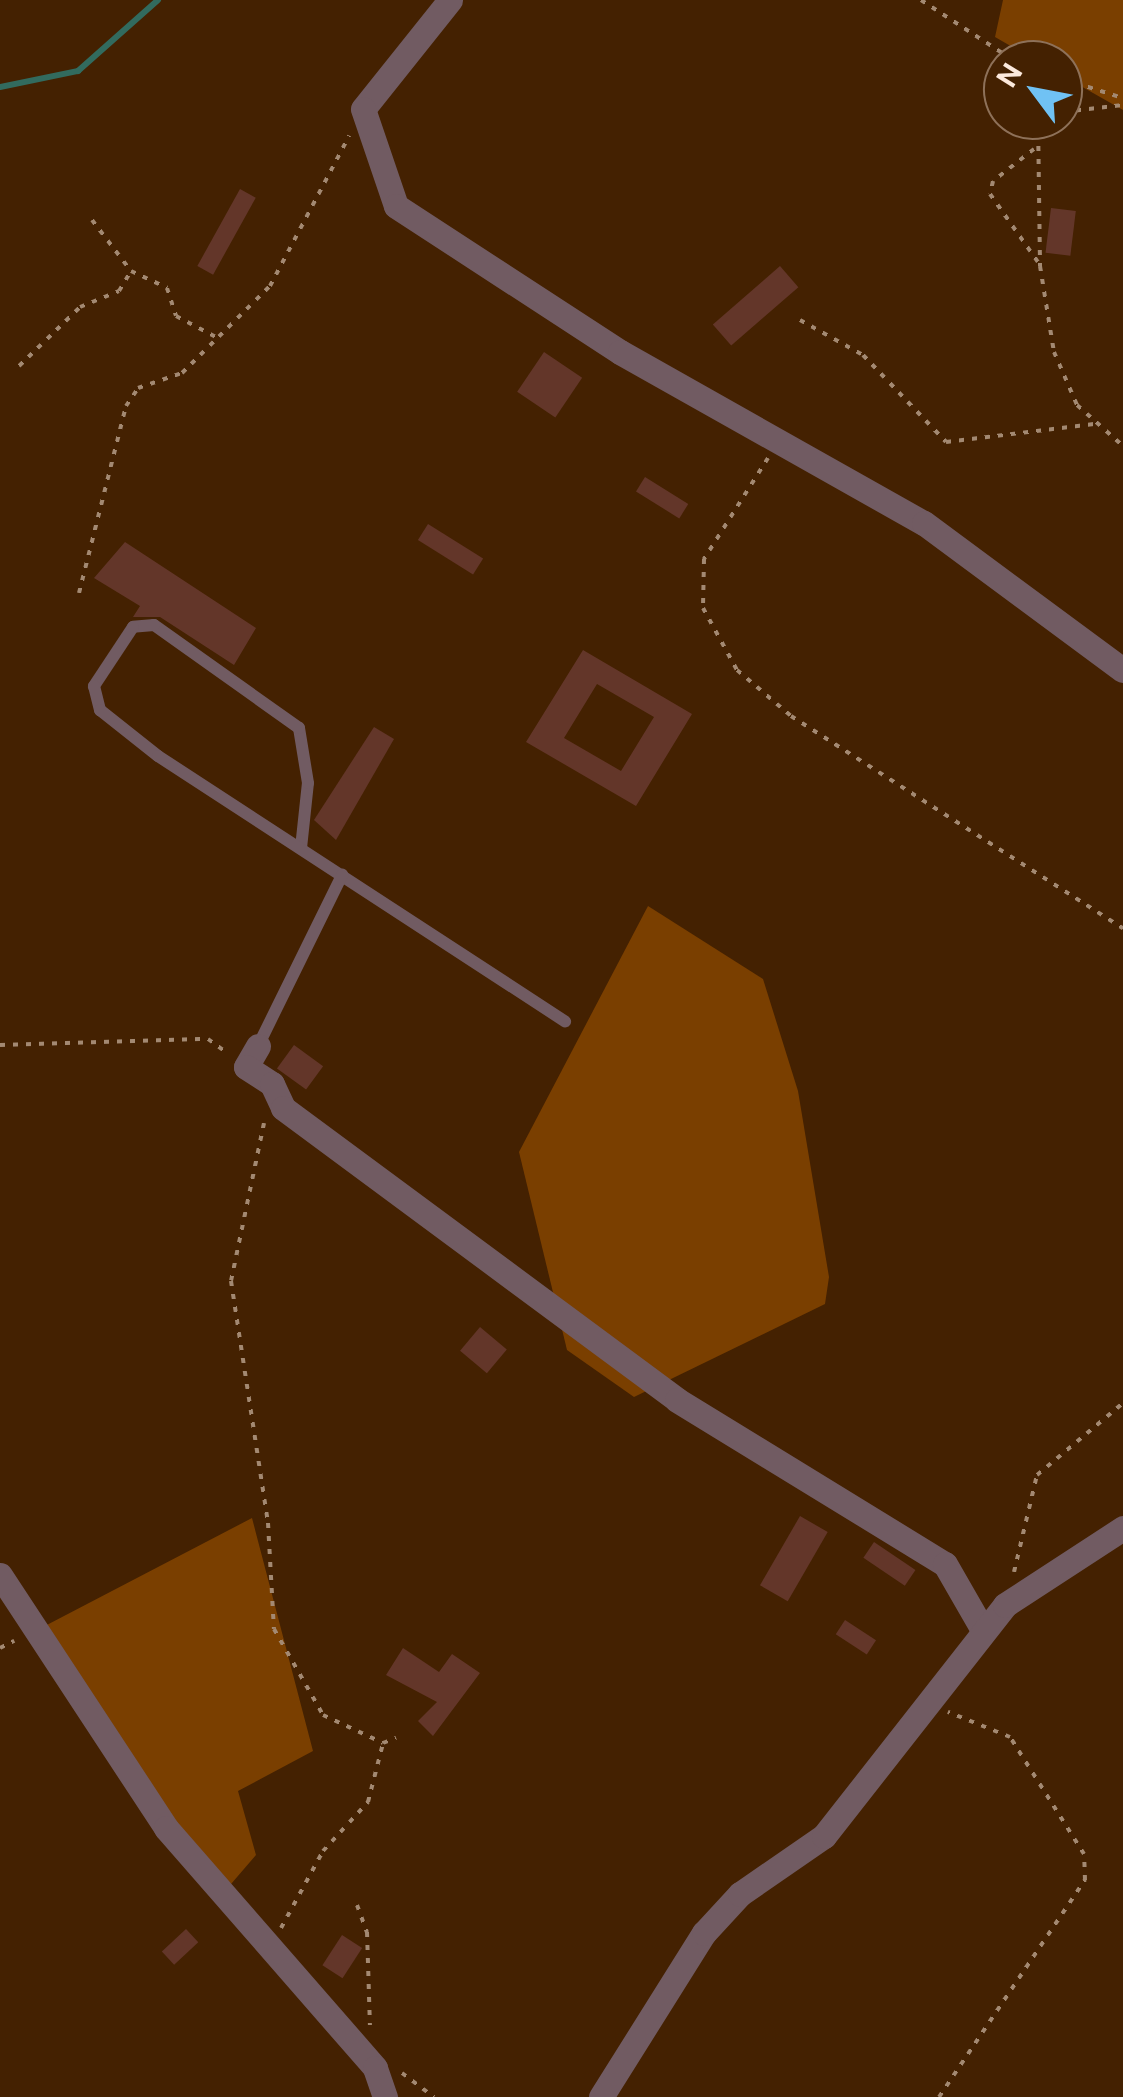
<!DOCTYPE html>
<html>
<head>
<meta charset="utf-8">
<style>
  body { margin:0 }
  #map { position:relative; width:1123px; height:2097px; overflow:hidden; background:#442101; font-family:"Public Sans",sans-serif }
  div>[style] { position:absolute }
  .green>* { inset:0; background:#7a3f00 }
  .stream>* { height:6px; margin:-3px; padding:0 3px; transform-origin:3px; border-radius:3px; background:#326b5e }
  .building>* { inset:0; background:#633629; transform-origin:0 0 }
  .path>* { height:4px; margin-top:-2px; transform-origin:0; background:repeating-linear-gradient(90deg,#a38972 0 5px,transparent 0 13px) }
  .service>* { height:12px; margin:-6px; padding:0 6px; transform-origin:6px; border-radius:6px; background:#715b62 }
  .minor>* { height:25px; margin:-12.5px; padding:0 12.5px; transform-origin:12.5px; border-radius:12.5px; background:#715b62 }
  span { translate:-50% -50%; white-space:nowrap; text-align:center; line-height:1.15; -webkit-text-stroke:10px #442101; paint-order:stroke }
  .north { position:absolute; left:983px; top:40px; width:100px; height:100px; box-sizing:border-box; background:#442101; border:2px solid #8e7159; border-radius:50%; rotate:302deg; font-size:28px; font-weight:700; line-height:40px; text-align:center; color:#fce9dc }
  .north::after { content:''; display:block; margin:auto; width:35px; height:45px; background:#70c2f4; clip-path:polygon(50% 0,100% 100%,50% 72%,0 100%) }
</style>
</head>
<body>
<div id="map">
  <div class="green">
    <i style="clip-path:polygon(1003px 0,1123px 0,1123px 110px,1063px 76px,1063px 60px,1035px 60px,995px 37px)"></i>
    <i style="clip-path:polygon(648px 906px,763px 979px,798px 1091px,829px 1277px,825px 1304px,634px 1397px,567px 1350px,519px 1152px)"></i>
    <i style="clip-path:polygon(252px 1518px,313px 1751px,238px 1791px,256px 1855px,225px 1891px,41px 1628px)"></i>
  </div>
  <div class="stream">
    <i style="left:0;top:87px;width:80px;rotate:-11.6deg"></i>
    <i style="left:78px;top:71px;width:107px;rotate:-41.6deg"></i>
  </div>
  <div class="building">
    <i style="left:240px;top:189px;width:18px;height:88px;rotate:29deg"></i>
    <i style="left:1051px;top:208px;width:25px;height:45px;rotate:7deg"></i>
    <i style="left:780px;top:266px;width:28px;height:89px;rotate:49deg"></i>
    <i style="left:544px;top:352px;width:46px;height:48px;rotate:34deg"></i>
    <i style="left:645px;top:477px;width:51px;height:17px;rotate:32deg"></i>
    <i style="left:428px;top:524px;width:65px;height:19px;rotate:32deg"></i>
    <i style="clip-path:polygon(125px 542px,256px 628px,234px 665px,160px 617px,133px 617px,140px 606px,94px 578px)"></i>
    <i style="clip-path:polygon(evenodd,583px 650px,692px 714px,636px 806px,526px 742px,583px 650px,597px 684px,654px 717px,621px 771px,564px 738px,597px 684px)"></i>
    <i style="clip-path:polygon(374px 727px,394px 739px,336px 840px,314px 820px)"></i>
    <i style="left:294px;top:1045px;width:36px;height:29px;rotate:36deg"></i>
    <i style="left:480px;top:1327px;width:35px;height:31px;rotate:40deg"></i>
    <i style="left:800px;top:1516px;width:32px;height:80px;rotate:30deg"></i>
    <i style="left:874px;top:1542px;width:50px;height:19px;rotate:34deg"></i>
    <i style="left:845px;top:1620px;width:37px;height:17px;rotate:33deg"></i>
    <i style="clip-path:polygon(403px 1648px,439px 1672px,452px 1654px,480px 1673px,433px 1736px,418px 1721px,437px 1702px,386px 1675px)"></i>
    <i style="left:186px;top:1929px;width:18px;height:33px;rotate:47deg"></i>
    <i style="left:342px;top:1935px;width:24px;height:36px;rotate:33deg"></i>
  </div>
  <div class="path">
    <i style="left:921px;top:0;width:110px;rotate:33.1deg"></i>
    <i style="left:1063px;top:79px;width:63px;rotate:17.6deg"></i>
    <i style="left:1063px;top:112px;width:60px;rotate:-6.7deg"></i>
    <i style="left:1038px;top:120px;width:146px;rotate:89.2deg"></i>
    <i style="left:1040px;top:266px;width:87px;rotate:80.8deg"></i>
    <i style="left:1054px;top:352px;width:58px;rotate:66.5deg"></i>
    <i style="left:1077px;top:405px;width:62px;rotate:41.7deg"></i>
    <i style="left:1034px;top:149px;width:52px;rotate:142deg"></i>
    <i style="left:993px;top:181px;width:13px;rotate:103deg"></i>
    <i style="left:990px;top:194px;width:83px;rotate:54.8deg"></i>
    <i style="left:92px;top:220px;width:64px;rotate:52.6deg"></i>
    <i style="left:131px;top:271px;width:40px;rotate:25deg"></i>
    <i style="left:167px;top:288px;width:29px;rotate:72deg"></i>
    <i style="left:176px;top:316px;width:45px;rotate:27.7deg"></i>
    <i style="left:800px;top:320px;width:72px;rotate:29.1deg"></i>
    <i style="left:863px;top:355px;width:120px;rotate:46.3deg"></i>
    <i style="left:946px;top:442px;width:149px;rotate:-6.9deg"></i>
    <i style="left:19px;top:366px;width:85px;rotate:-44deg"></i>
    <i style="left:80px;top:307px;width:42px;rotate:-22.3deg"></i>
    <i style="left:119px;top:291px;width:23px;rotate:-59deg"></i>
    <i style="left:768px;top:458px;width:120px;rotate:122.4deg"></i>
    <i style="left:704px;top:559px;width:49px;rotate:91.2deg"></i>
    <i style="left:703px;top:608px;width:71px;rotate:61.3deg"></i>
    <i style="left:737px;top:670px;width:71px;rotate:40.4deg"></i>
    <i style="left:791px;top:716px;width:394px;rotate:32.6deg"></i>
    <i style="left:79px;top:593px;width:193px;rotate:-75.9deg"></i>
    <i style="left:126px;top:406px;width:22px;rotate:-56deg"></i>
    <i style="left:138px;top:388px;width:46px;rotate:-18.8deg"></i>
    <i style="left:182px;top:373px;width:124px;rotate:-44.7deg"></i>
    <i style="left:270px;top:286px;width:170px;rotate:-62.2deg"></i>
    <i style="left:0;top:1045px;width:208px;rotate:-1.7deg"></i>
    <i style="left:208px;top:1039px;width:24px;rotate:36deg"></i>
    <i style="left:264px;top:1123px;width:161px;rotate:101.8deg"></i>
    <i style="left:231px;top:1281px;width:245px;rotate:81.3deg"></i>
    <i style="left:268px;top:1523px;width:106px;rotate:86.8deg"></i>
    <i style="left:274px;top:1629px;width:99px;rotate:60.3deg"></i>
    <i style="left:323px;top:1715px;width:66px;rotate:25deg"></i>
    <i style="left:1014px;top:1572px;width:100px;rotate:-76.7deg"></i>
    <i style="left:1037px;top:1475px;width:112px;rotate:-39.9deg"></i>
    <i style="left:0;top:1648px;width:16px;rotate:-27deg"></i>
    <i style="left:357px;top:1905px;width:29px;rotate:70deg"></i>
    <i style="left:367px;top:1932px;width:93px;rotate:88.2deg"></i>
    <i style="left:281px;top:1928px;width:88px;rotate:-61.4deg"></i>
    <i style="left:323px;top:1851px;width:67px;rotate:-47.4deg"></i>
    <i style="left:368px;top:1802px;width:61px;rotate:-75.7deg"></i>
    <i style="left:383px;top:1743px;width:14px;rotate:-21deg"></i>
    <i style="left:402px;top:2073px;width:40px;rotate:37deg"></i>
    <i style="left:939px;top:2097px;width:262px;rotate:-56.1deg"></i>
    <i style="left:1085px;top:1880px;width:26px;rotate:-92deg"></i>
    <i style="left:1084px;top:1854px;width:138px;rotate:-122.3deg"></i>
    <i style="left:1010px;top:1737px;width:67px;rotate:-158deg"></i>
  </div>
  <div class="service">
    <i style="left:301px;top:848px;width:65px;rotate:-83.9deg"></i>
    <i style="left:308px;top:783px;width:56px;rotate:-99.3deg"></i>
    <i style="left:299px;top:728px;width:178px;rotate:-144.6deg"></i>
    <i style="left:154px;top:625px;width:21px;rotate:175deg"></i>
    <i style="left:133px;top:627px;width:71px;rotate:123.5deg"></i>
    <i style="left:94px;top:686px;width:25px;rotate:76deg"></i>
    <i style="left:100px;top:710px;width:74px;rotate:38.4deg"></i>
    <i style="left:158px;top:756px;width:486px;rotate:33.1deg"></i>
    <i style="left:258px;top:1046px;width:191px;rotate:-63.8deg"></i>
  </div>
  <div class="minor">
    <i style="left:450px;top:0;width:139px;rotate:128.6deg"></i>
    <i style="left:363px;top:109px;width:102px;rotate:71.2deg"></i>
    <i style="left:396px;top:206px;width:267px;rotate:33.1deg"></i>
    <i style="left:620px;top:352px;width:349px;rotate:29.4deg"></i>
    <i style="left:924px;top:523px;width:247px;rotate:36.5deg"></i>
    <i style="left:258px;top:1046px;width:24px;rotate:120deg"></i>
    <i style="left:246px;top:1067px;width:31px;rotate:33deg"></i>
    <i style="left:272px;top:1084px;width:26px;rotate:65deg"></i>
    <i style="left:283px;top:1108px;width:490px;rotate:36.5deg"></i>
    <i style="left:677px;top:1400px;width:314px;rotate:31.5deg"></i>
    <i style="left:945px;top:1564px;width:76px;rotate:60.1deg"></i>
    <i style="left:0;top:1575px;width:303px;rotate:56.7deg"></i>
    <i style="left:166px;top:1828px;width:318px;rotate:48.9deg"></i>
    <i style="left:375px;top:2068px;width:31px;rotate:71deg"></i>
    <i style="left:601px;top:2097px;width:194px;rotate:-57.9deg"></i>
    <i style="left:704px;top:1933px;width:53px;rotate:-47.3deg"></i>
    <i style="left:740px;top:1894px;width:102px;rotate:-34.6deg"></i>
    <i style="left:824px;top:1836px;width:293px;rotate:-51.9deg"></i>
    <i style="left:1005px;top:1605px;width:141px;rotate:-33.1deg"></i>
  </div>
  <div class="north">N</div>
</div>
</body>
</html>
